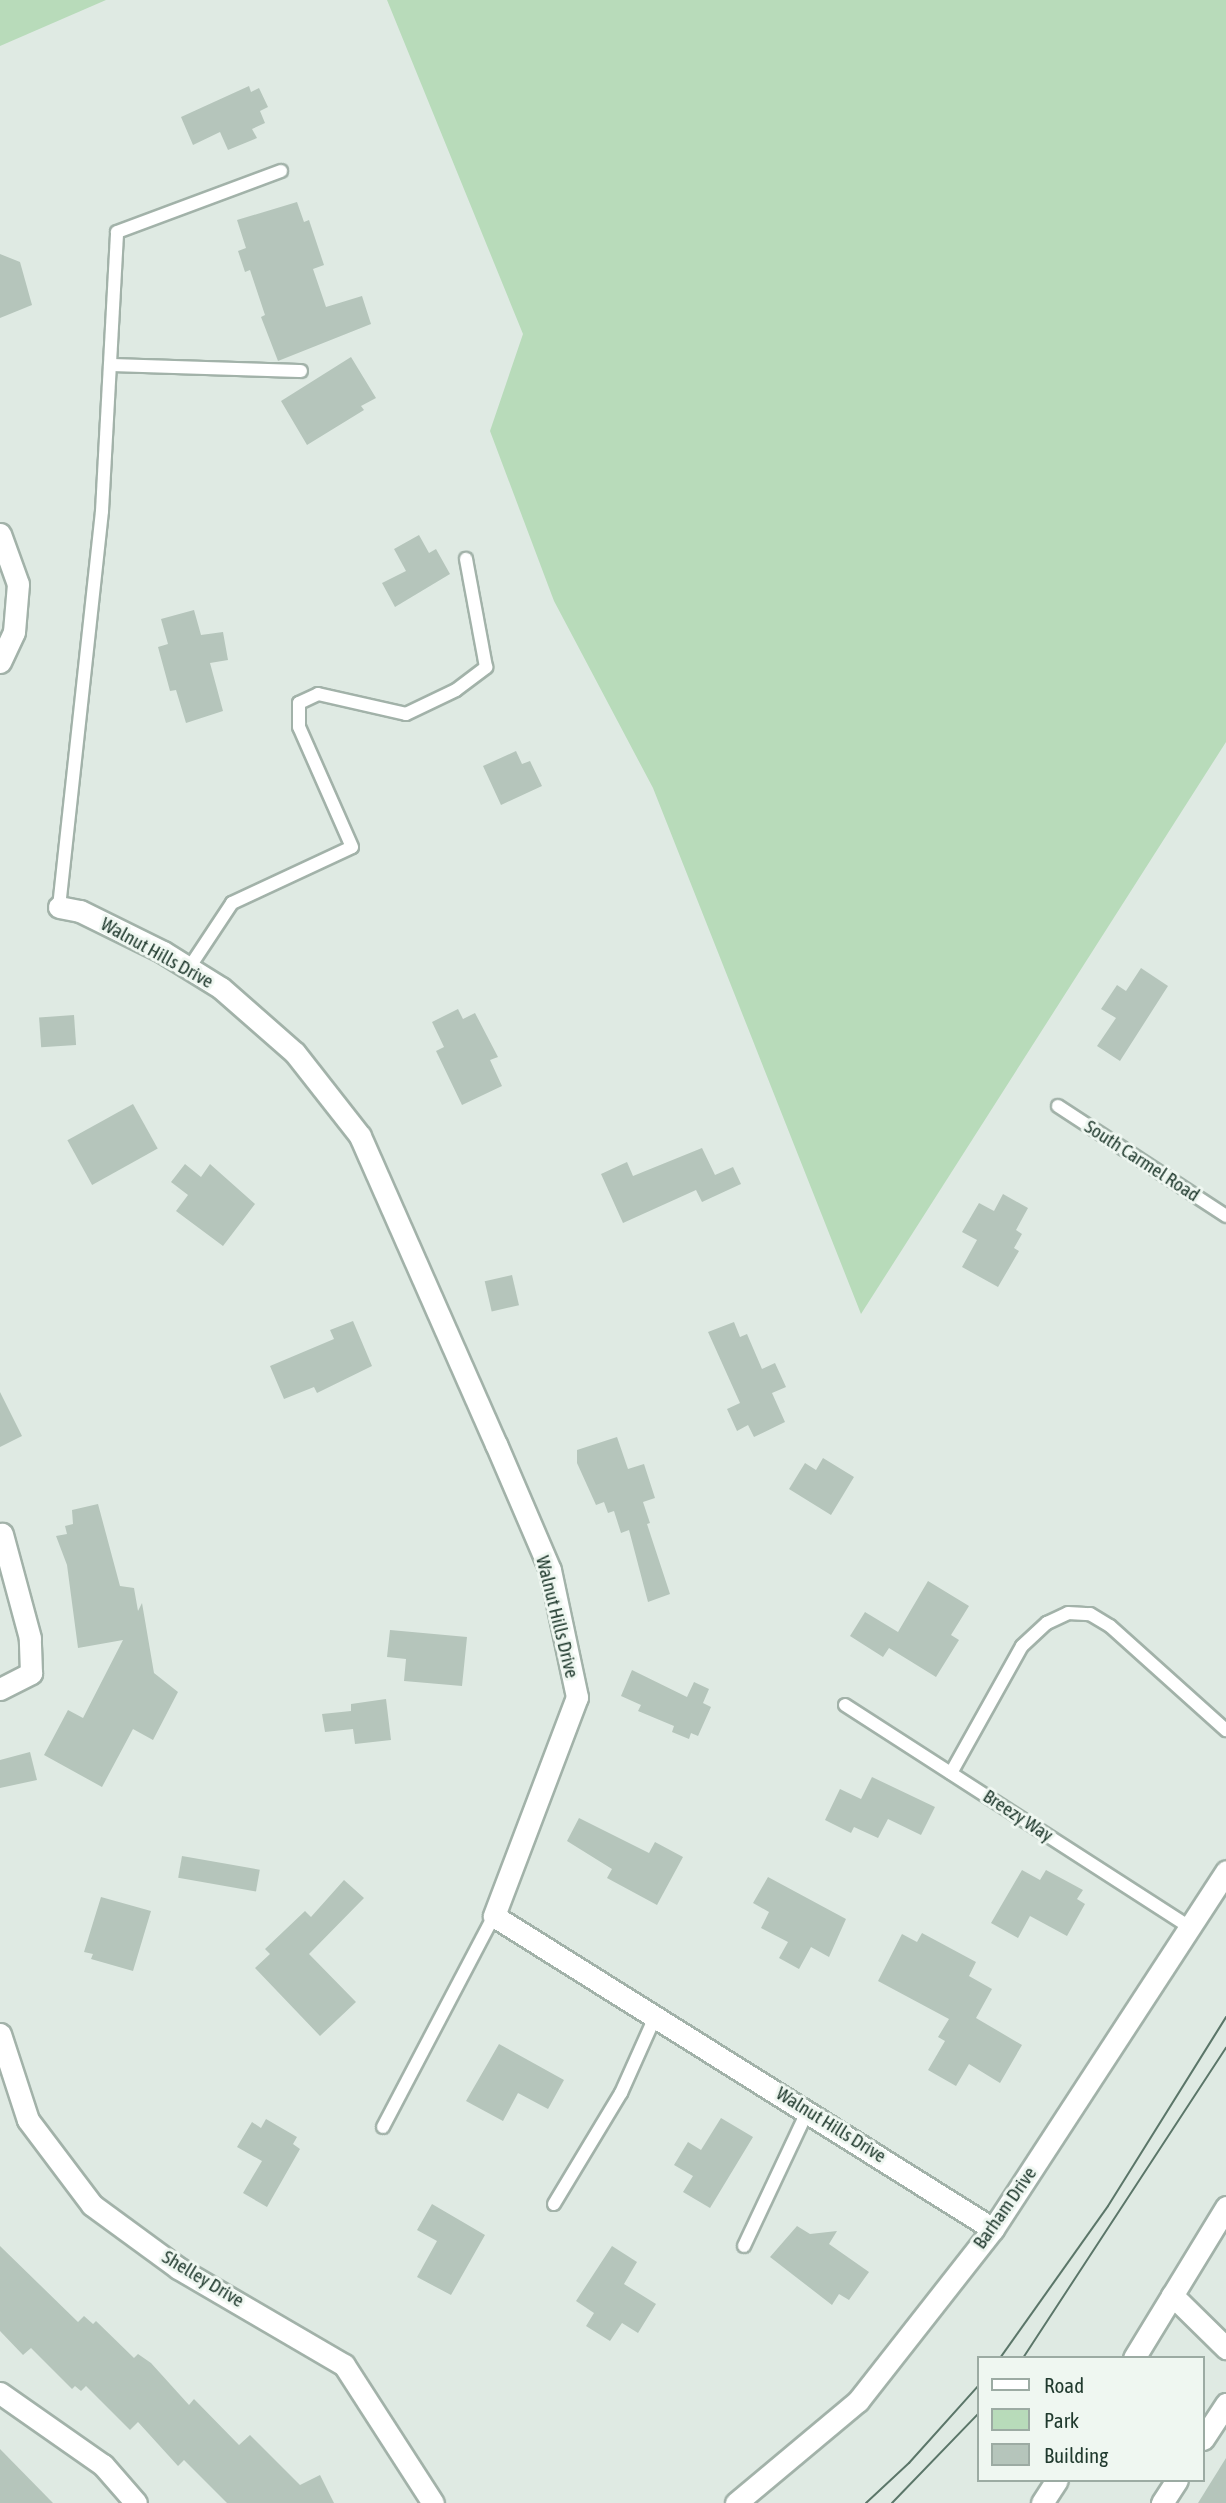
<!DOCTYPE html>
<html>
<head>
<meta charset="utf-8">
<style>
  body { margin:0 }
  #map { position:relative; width:1226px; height:2503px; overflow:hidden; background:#dfeae3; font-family:"Asap Condensed",sans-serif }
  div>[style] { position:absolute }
  .green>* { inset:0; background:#b8dbba }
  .building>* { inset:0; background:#b5c5bb; transform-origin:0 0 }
  .roads { filter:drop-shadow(2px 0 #a2b2a9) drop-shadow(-2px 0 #a2b2a9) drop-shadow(0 2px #a2b2a9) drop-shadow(0 -2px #a2b2a9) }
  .lane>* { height:12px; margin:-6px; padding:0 6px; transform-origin:6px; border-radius:6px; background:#fff }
  .street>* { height:21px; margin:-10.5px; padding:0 10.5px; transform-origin:10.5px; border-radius:10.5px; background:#fff }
  .secondary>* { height:21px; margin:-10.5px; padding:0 10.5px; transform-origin:10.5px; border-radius:10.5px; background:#fff }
  .tram>* { height:2px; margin:-1px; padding:0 1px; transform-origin:1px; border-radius:1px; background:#5b7669 }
  span { translate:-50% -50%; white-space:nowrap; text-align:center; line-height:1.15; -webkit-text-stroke:6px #eff7f1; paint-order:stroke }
  .street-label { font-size:19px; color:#203a2e }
  .legend { position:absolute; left:977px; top:2356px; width:228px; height:126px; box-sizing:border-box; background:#eff7f1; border:2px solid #9caba3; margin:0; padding:9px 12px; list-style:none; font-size:21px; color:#203a2e }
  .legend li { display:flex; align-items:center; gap:14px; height:35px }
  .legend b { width:35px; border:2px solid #9caba3 }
</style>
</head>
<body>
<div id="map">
  <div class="green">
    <i style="clip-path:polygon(0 0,106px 0,0 46px)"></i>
    <i style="clip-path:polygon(387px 0,1226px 0,1226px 742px,861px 1314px,653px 788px,554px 601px,490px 431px,523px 334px)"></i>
  </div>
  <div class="building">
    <i style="clip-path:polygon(249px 86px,251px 92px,259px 88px,268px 107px,260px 111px,265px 123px,252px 129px,257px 138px,228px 150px,220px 132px,193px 145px,181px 117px)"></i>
    <i style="clip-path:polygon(297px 202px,304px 222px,309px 220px,324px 265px,313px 269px,326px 307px,362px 296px,371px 324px,278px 361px,261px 317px,265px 315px,250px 270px,245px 272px,238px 251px,246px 248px,237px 220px)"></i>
    <i style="clip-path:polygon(0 254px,20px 262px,32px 305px,0 318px)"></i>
    <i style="clip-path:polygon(351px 357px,376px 398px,361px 406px,364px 410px,307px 445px,281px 401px)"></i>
    <i style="clip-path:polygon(419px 535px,429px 553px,436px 549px,450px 574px,395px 607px,382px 583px,406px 571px,394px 549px)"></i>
    <i style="clip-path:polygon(194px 610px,201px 635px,223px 632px,228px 660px,210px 663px,223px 711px,186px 723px,176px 690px,170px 691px,158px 647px,168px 644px,161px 619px)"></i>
    <i style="clip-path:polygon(516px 751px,522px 764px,530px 761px,542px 786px,501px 805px,483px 766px)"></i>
    <i style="clip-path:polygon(1141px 968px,1168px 986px,1120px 1061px,1097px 1046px,1116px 1018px,1101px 1009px,1117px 985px,1126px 991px)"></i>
    <i style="clip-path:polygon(458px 1009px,463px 1019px,475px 1013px,498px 1057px,490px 1060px,502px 1086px,462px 1105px,436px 1051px,444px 1047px,432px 1022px)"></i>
    <i style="left:74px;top:1015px;width:30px;height:35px;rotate:86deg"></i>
    <i style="left:133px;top:1104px;width:51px;height:75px;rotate:61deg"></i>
    <i style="clip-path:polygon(702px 1148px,715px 1175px,733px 1167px,741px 1184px,702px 1202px,696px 1190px,623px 1223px,601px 1174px,627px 1162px,633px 1176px)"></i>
    <i style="clip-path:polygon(185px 1164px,201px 1177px,210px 1164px,255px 1204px,223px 1246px,176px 1211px,188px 1195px,171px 1182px)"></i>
    <i style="clip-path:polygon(1003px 1194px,1028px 1208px,1016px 1230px,1022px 1234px,1014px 1248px,1019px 1251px,998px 1287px,962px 1267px,977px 1240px,962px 1232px,979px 1203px,994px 1211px)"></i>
    <i style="left:512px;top:1275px;width:31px;height:28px;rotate:77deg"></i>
    <i style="clip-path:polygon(353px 1321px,372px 1366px,317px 1393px,314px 1387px,284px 1399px,270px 1366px,334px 1339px,330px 1330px)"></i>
    <i style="clip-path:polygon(734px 1322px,740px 1337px,747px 1334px,762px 1369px,775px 1363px,786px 1387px,772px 1393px,785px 1422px,754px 1437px,748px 1425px,737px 1431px,727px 1409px,740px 1403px,708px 1332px)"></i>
    <i style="clip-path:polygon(0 1392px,22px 1436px,0 1447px)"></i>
    <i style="clip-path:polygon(617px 1437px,628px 1469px,644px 1464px,655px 1498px,643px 1502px,650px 1523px,647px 1524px,670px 1594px,648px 1602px,629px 1530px,621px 1533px,614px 1511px,608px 1513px,604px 1502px,596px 1505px,577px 1463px,577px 1450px)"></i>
    <i style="clip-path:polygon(823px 1458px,854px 1477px,831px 1515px,789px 1489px,805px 1463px,816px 1470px)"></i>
    <i style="clip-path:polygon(98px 1504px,120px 1586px,134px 1588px,138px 1611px,142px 1603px,154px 1673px,178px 1692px,153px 1740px,133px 1729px,102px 1787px,44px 1755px,68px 1710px,83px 1718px,123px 1640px,78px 1648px,67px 1565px,56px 1536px,67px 1534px,65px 1526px,73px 1524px,72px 1510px)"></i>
    <i style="clip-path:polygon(928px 1581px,969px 1606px,951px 1635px,959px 1640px,936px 1677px,889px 1648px,883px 1657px,850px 1636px,865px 1612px,898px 1632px)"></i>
    <i style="clip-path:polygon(390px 1630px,467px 1637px,462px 1686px,404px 1681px,406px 1659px,387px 1657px)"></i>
    <i style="clip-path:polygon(632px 1670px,687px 1697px,694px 1682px,709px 1689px,703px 1703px,711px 1707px,698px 1736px,691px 1733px,689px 1739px,672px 1732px,674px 1726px,638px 1711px,641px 1705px,621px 1696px)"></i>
    <i style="clip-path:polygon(386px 1699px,391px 1740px,355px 1744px,353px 1729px,325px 1732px,322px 1714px,351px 1711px,351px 1704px)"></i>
    <i style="clip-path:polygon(30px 1752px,37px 1780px,0 1788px,0 1760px)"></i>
    <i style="clip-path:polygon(872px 1777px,935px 1807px,921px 1835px,888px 1819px,878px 1838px,854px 1827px,851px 1833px,825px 1820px,840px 1789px,861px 1799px)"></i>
    <i style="clip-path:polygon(579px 1818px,649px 1853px,655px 1842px,683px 1857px,657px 1905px,607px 1878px,612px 1869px,567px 1841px)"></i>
    <i style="left:182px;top:1856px;width:79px;height:22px;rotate:10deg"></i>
    <i style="clip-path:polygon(1022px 1870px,1040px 1880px,1046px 1870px,1083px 1890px,1077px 1899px,1085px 1904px,1067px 1936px,1030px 1916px,1018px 1938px,991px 1923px)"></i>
    <i style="clip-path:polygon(768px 1877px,846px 1919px,829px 1957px,811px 1947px,799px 1969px,779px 1958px,788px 1942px,761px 1928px,769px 1912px,753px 1903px)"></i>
    <i style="clip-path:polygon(344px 1880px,364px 1898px,309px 1954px,356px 2002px,320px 2036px,255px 1968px,270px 1954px,265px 1949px,305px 1911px,311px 1917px)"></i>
    <i style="clip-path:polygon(101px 1897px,151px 1911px,133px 1971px,91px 1959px,93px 1954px,84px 1952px)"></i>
    <i style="clip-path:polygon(922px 1933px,976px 1962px,969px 1976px,992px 1989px,976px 2018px,1022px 2045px,1000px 2083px,969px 2064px,956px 2086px,928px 2070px,945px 2041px,938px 2037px,949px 2019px,878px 1981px,902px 1934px,917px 1942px)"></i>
    <i style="clip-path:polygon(499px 2044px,564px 2080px,548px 2109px,518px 2093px,503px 2121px,466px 2101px)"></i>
    <i style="clip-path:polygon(721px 2118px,753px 2137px,710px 2208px,683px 2192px,693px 2176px,674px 2165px,688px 2142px,701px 2150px)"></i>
    <i style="clip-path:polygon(266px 2119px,297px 2137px,293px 2144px,300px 2149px,267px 2207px,243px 2193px,262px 2161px,237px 2147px,252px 2122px,261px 2128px)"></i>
    <i style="clip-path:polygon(432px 2204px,485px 2235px,451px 2295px,417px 2277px,437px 2241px,417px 2230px)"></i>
    <i style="clip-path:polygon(797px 2226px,810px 2234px,837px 2231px,829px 2244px,869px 2272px,849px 2300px,839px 2294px,832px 2305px,770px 2257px)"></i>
    <i style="clip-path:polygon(0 2246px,78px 2322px,84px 2316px,93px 2324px,96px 2321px,134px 2358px,138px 2354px,151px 2363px,189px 2405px,194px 2399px,239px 2445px,250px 2435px,300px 2485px,320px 2475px,334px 2503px,227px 2503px,184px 2460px,178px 2466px,138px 2422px,130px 2430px,86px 2386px,81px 2391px,75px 2386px,72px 2389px,31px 2348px,23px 2355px,0 2331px)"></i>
    <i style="clip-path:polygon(612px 2246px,637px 2262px,624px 2284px,656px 2304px,638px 2333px,622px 2323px,610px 2341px,586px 2326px,594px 2313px,576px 2301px)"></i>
    <i style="clip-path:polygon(0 2449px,53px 2503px,0 2503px)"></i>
    <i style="clip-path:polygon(1226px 2458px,1226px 2503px,1198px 2503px)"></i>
  </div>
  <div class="roads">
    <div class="lane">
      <i style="left:110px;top:365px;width:191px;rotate:1.8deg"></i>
      <i style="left:59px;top:907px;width:398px;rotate:-83.8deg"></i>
      <i style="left:102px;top:511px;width:279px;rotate:-86.9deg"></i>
      <i style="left:117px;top:232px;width:175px;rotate:-20.4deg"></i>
      <i style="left:189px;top:968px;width:78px;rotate:-56.5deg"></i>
      <i style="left:232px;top:903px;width:132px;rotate:-25deg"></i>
      <i style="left:352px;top:847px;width:131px;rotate:-113.8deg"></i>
      <i style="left:299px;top:727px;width:24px;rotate:-90deg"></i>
      <i style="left:299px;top:703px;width:21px;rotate:-25deg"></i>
      <i style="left:318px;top:694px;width:90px;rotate:12.8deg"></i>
      <i style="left:406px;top:714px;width:55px;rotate:-25.6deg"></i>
      <i style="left:456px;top:690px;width:38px;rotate:-37deg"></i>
      <i style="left:486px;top:667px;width:110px;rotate:-100.5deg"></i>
      <i style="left:1058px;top:1106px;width:201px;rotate:33.2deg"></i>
      <i style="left:845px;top:1705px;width:410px;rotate:32.8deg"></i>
      <i style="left:951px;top:1773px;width:145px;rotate:-60.8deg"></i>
      <i style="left:1022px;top:1646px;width:34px;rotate:-43deg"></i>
      <i style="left:1047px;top:1623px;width:23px;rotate:-25deg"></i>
      <i style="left:1068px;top:1613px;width:22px;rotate:3deg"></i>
      <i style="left:1090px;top:1614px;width:23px;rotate:31deg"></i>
      <i style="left:1110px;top:1626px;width:156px;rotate:41.9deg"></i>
      <i style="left:383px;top:2127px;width:238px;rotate:-62.3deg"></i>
      <i style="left:554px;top:2204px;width:130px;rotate:-58.9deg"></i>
      <i style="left:621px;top:2093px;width:83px;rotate:-65.9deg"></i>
      <i style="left:744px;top:2246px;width:150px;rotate:-64.8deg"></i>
    </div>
    <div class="street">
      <i style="left:0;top:534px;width:53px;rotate:70.2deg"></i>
      <i style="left:18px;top:584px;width:48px;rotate:94.8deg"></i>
      <i style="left:14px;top:632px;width:33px;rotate:115deg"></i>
      <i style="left:59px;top:907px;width:21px;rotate:11deg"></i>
      <i style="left:80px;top:911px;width:93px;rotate:26.3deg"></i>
      <i style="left:163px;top:952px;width:68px;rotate:31.8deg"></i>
      <i style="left:221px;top:988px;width:98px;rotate:41.3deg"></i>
      <i style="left:295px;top:1053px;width:105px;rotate:51.9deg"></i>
      <i style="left:360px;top:1136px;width:337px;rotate:66.2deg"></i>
      <i style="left:496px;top:1444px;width:137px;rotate:66.8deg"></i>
      <i style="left:550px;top:1570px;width:130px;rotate:78deg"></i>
      <i style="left:577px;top:1697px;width:234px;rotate:110.8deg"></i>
      <i style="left:494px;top:1916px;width:589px;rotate:32.1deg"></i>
      <i style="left:0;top:1689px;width:35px;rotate:-27deg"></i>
      <i style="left:31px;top:1673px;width:35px;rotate:-92deg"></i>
      <i style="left:30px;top:1638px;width:108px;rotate:-105.1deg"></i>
      <i style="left:1172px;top:2295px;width:76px;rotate:44.5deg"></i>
      <i style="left:0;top:2393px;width:126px;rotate:35deg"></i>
      <i style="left:103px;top:2465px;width:50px;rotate:49deg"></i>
      <i style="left:1203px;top:2439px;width:42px;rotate:-56.7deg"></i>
      <i style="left:1162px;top:2503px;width:27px;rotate:-57deg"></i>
    </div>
    <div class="secondary">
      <i style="left:0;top:2034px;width:90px;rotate:72deg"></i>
      <i style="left:28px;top:2120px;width:106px;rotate:53deg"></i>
      <i style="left:92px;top:2205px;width:107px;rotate:36.2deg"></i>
      <i style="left:178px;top:2268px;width:192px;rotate:30.3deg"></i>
      <i style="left:344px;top:2365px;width:164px;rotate:57.2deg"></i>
      <i style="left:1134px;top:2358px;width:177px;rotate:-58.6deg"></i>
      <i style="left:736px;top:2503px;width:159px;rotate:-39.9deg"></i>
      <i style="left:858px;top:2401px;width:219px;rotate:-51.9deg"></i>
      <i style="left:993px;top:2229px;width:427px;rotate:-56.9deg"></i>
      <i style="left:1042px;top:2503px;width:27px;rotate:-57deg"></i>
    </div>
  </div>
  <div class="tram">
    <i style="left:1000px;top:2358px;width:186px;rotate:-54.6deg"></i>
    <i style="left:1108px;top:2206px;width:223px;rotate:-58deg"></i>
    <i style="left:1023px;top:2358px;width:371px;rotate:-56.8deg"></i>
    <i style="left:866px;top:2503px;width:59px;rotate:-42.9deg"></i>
    <i style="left:909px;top:2463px;width:105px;rotate:-48.1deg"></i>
    <i style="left:892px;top:2503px;width:125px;rotate:-46deg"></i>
  </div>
  <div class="street-label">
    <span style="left:157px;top:953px;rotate:29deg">Walnut Hills Drive</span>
    <span style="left:1142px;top:1161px;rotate:33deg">South Carmel Road</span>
    <span style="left:557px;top:1617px;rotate:76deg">Walnut Hills Drive</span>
    <span style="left:1018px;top:1816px;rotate:33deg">Breezy Way</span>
    <span style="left:831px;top:2125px;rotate:32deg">Walnut Hills Drive</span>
    <span style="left:1005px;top:2208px;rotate:-55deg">Barham Drive</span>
    <span style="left:203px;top:2279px;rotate:31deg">Shelley Drive</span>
  </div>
  <ul class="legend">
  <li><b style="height:9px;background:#fff"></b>Road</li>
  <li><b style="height:19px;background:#b8dbba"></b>Park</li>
  <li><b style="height:19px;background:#b5c5bb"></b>Building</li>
  </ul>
</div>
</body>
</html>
